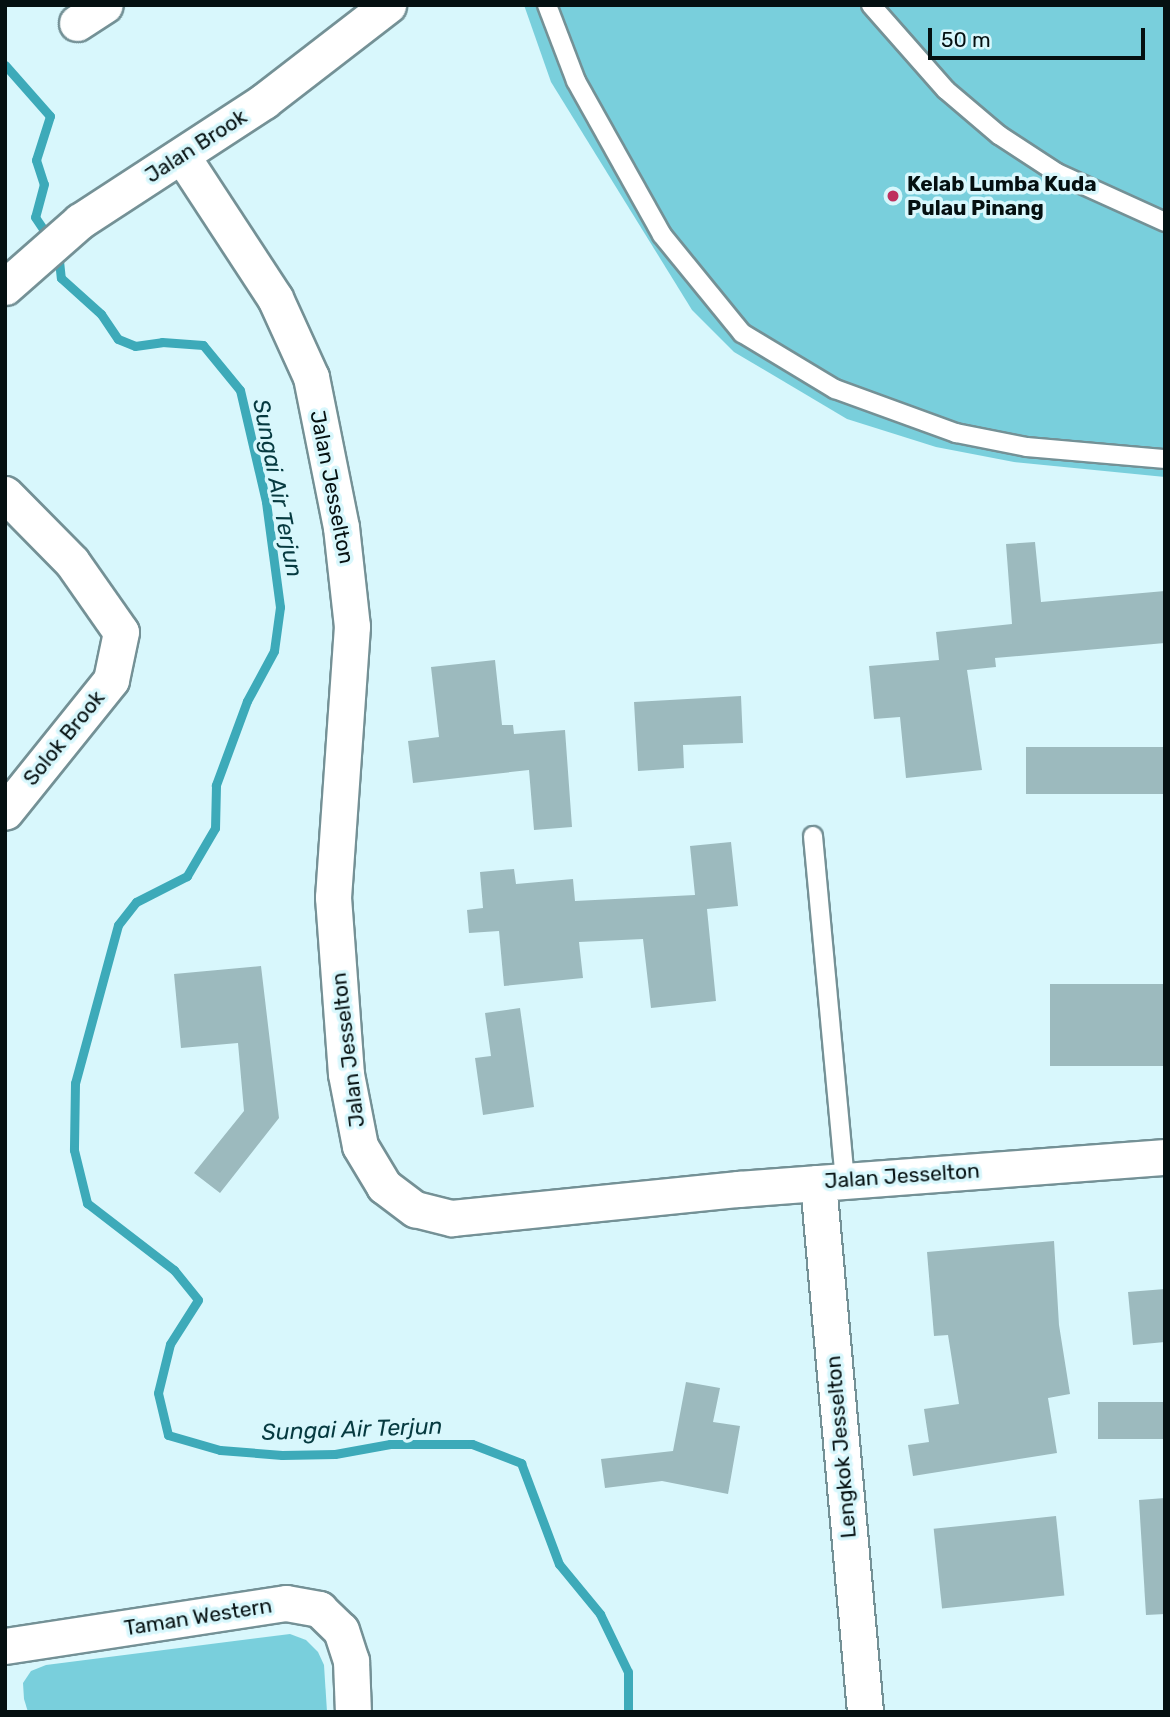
<!DOCTYPE html>
<html>
<head>
<meta charset="utf-8">
<style>
  body { margin:0 }
  #map { position:relative; width:1170px; height:1717px; overflow:hidden; background:#d8f7fc; font-family:Rubik,sans-serif }
  div>[style] { position:absolute }
  .green>* { inset:0; background:#79cfdc }
  .stream>* { height:9px; margin:-4.5px; padding:0 4.5px; transform-origin:4.5px; border-radius:4.5px; background:#3daab9 }
  .building>* { inset:0; background:#9cbabe; transform-origin:0 0 }
  .roads { filter:drop-shadow(2px 0 #749196) drop-shadow(-2px 0 #749196) drop-shadow(0 2px #749196) drop-shadow(0 -2px #749196) }
  .lane>* { height:18px; margin:-9px; padding:0 9px; transform-origin:9px; border-radius:9px; background:#fff }
  .street>* { height:35px; margin:-17.5px; padding:0 17.5px; transform-origin:17.5px; border-radius:17.5px; background:#fff }
  .dots>* { width:19px; height:19px; translate:-50% -50%; box-sizing:border-box; border:4px solid #d8f7fc; border-radius:50% }
  span { translate:-50% -50%; white-space:nowrap; text-align:center; line-height:1.15; -webkit-text-stroke:7px #d8f7fc; paint-order:stroke }
  .street-label { font-size:21px; color:#051011 }
  .poi-label { font-size:21px; color:#051011; font-weight:700 }
  .left { translate:0 -50%; text-align:left }
  .water-label { font-size:23px; color:#063a40; font-style:italic }
  .frame { position:absolute; inset:0; border:7px solid #051011; pointer-events:none }
  .scale { position:absolute; left:928px; top:28px; width:217px; height:32px; box-sizing:border-box; border:4px solid #051011; border-top:0; padding-left:9px; font-size:21px; line-height:24px; white-space:nowrap; color:#051011; -webkit-text-stroke:5px #d8f7fc; paint-order:stroke }
</style>
</head>
<body>
<div id="map">
  <div class="green">
    <i style="clip-path:polygon(524px 5px,1165px 5px,1165px 477px,1014px 462px,936px 447px,847px 419px,734px 352px,692px 310px,551px 82px)"></i>
    <i style="clip-path:polygon(290px 1634px,306px 1640px,318px 1652px,324px 1665px,327px 1712px,28px 1712px,24px 1699px,23px 1683px,31px 1671px,46px 1665px)"></i>
  </div>
  <div class="stream">
    <i style="left:5px;top:65px;width:68px;rotate:48.6deg"></i>
    <i style="left:50px;top:116px;width:46px;rotate:107.7deg"></i>
    <i style="left:36px;top:160px;width:25px;rotate:72deg"></i>
    <i style="left:44px;top:184px;width:34px;rotate:105deg"></i>
    <i style="left:35px;top:217px;width:27px;rotate:56deg"></i>
    <i style="left:58px;top:251px;width:27px;rotate:84deg"></i>
    <i style="left:61px;top:278px;width:54px;rotate:42deg"></i>
    <i style="left:101px;top:314px;width:30px;rotate:56deg"></i>
    <i style="left:118px;top:339px;width:18px;rotate:22deg"></i>
    <i style="left:135px;top:346px;width:27px;rotate:-8deg"></i>
    <i style="left:162px;top:342px;width:41px;rotate:4.2deg"></i>
    <i style="left:203px;top:345px;width:58px;rotate:50.6deg"></i>
    <i style="left:240px;top:390px;width:115px;rotate:76.9deg"></i>
    <i style="left:266px;top:502px;width:106px;rotate:82.4deg"></i>
    <i style="left:280px;top:607px;width:44px;rotate:97.8deg"></i>
    <i style="left:274px;top:651px;width:57px;rotate:118.4deg"></i>
    <i style="left:247px;top:701px;width:90px;rotate:110.3deg"></i>
    <i style="left:216px;top:785px;width:43px;rotate:91.3deg"></i>
    <i style="left:215px;top:828px;width:56px;rotate:120.3deg"></i>
    <i style="left:187px;top:876px;width:57px;rotate:153deg"></i>
    <i style="left:136px;top:902px;width:29px;rotate:128deg"></i>
    <i style="left:118px;top:925px;width:164px;rotate:105.2deg"></i>
    <i style="left:75px;top:1083px;width:67px;rotate:90.9deg"></i>
    <i style="left:74px;top:1150px;width:55px;rotate:76.2deg"></i>
    <i style="left:87px;top:1203px;width:110px;rotate:37.6deg"></i>
    <i style="left:174px;top:1270px;width:38px;rotate:51deg"></i>
    <i style="left:198px;top:1300px;width:52px;rotate:122.5deg"></i>
    <i style="left:170px;top:1344px;width:50px;rotate:103.8deg"></i>
    <i style="left:158px;top:1393px;width:43px;rotate:76.6deg"></i>
    <i style="left:168px;top:1435px;width:54px;rotate:16.1deg"></i>
    <i style="left:220px;top:1450px;width:62px;rotate:4.6deg"></i>
    <i style="left:282px;top:1455px;width:53px;rotate:-1.1deg"></i>
    <i style="left:335px;top:1454px;width:56px;rotate:-10.3deg"></i>
    <i style="left:390px;top:1444px;width:82px"></i>
    <i style="left:472px;top:1444px;width:53px;rotate:21.2deg"></i>
    <i style="left:521px;top:1463px;width:108px;rotate:69.4deg"></i>
    <i style="left:559px;top:1564px;width:65px;rotate:50.6deg"></i>
    <i style="left:600px;top:1614px;width:64px;rotate:64.2deg"></i>
    <i style="left:628px;top:1672px;width:40px;rotate:90deg"></i>
  </div>
  <div class="building">
    <i style="clip-path:polygon(1035px 542px,1041px 602px,1165px 591px,1165px 643px,995px 658px,996px 667px,967px 670px,982px 770px,906px 778px,900px 717px,874px 719px,869px 666px,939px 660px,936px 632px,1012px 624px,1006px 544px)"></i>
    <i style="clip-path:polygon(495px 660px,502px 725px,513px 725px,514px 734px,565px 730px,572px 827px,534px 830px,529px 770px,413px 783px,408px 741px,439px 737px,431px 667px)"></i>
    <i style="clip-path:polygon(741px 696px,743px 743px,683px 745px,684px 768px,638px 771px,634px 702px)"></i>
    <i style="left:1165px;top:747px;width:47px;height:139px;rotate:90deg"></i>
    <i style="clip-path:polygon(731px 842px,738px 906px,707px 909px,716px 1001px,651px 1008px,643px 939px,579px 942px,583px 978px,504px 986px,499px 931px,469px 933px,467px 910px,483px 908px,480px 872px,514px 869px,516px 884px,573px 879px,575px 901px,695px 895px,690px 846px)"></i>
    <i style="clip-path:polygon(261px 966px,279px 1118px,220px 1193px,194px 1173px,244px 1111px,238px 1043px,181px 1048px,174px 974px)"></i>
    <i style="left:1165px;top:984px;width:82px;height:115px;rotate:90deg"></i>
    <i style="clip-path:polygon(520px 1008px,534px 1107px,483px 1115px,475px 1058px,491px 1056px,485px 1013px)"></i>
    <i style="clip-path:polygon(1054px 1241px,1059px 1325px,1070px 1394px,1048px 1398px,1057px 1453px,913px 1476px,908px 1445px,929px 1442px,924px 1409px,959px 1404px,948px 1335px,934px 1336px,927px 1252px)"></i>
    <i style="clip-path:polygon(1165px 1289px,1165px 1342px,1133px 1345px,1128px 1292px)"></i>
    <i style="clip-path:polygon(686px 1382px,720px 1388px,713px 1422px,740px 1426px,728px 1494px,662px 1481px,605px 1488px,601px 1459px,673px 1451px)"></i>
    <i style="left:1165px;top:1402px;width:37px;height:67px;rotate:90deg"></i>
    <i style="clip-path:polygon(1165px 1498px,1165px 1614px,1146px 1615px,1139px 1500px)"></i>
    <i style="left:1056px;top:1516px;width:80px;height:123px;rotate:84deg"></i>
  </div>
  <div class="roads">
    <div class="lane">
      <i style="left:547px;top:5px;width:81px;rotate:69.1deg"></i>
      <i style="left:576px;top:81px;width:176px;rotate:60.8deg"></i>
      <i style="left:662px;top:235px;width:127px;rotate:50.8deg"></i>
      <i style="left:742px;top:333px;width:109px;rotate:31.1deg"></i>
      <i style="left:835px;top:389px;width:129px;rotate:20deg"></i>
      <i style="left:956px;top:433px;width:72px;rotate:11.2deg"></i>
      <i style="left:1027px;top:447px;width:139px;rotate:5deg"></i>
      <i style="left:871px;top:5px;width:113px;rotate:48.6deg"></i>
      <i style="left:946px;top:90px;width:70px;rotate:40.3deg"></i>
      <i style="left:999px;top:135px;width:69px;rotate:33.2deg"></i>
      <i style="left:1057px;top:173px;width:119px;rotate:24.4deg"></i>
      <i style="left:813px;top:836px;width:345px;rotate:84.7deg"></i>
    </div>
    <div class="street">
      <i style="left:77px;top:23px;width:33px;rotate:-33deg"></i>
      <i style="left:182px;top:156px;width:170px;rotate:56.8deg"></i>
      <i style="left:275px;top:298px;width:87px;rotate:65.5deg"></i>
      <i style="left:311px;top:377px;width:153px;rotate:78.7deg"></i>
      <i style="left:341px;top:527px;width:100px;rotate:83.7deg"></i>
      <i style="left:352px;top:626px;width:272px;rotate:94deg"></i>
      <i style="left:333px;top:897px;width:177px;rotate:85.8deg"></i>
      <i style="left:346px;top:1074px;width:73px;rotate:79deg"></i>
      <i style="left:360px;top:1146px;width:47px;rotate:59deg"></i>
      <i style="left:384px;top:1186px;width:39px;rotate:37deg"></i>
      <i style="left:415px;top:1209px;width:38px;rotate:14deg"></i>
      <i style="left:452px;top:1218px;width:288px;rotate:-5.8deg"></i>
      <i style="left:739px;top:1189px;width:427px;rotate:-4.3deg"></i>
      <i style="left:5px;top:287px;width:100px;rotate:-41.3deg"></i>
      <i style="left:80px;top:221px;width:220px;rotate:-33.1deg"></i>
      <i style="left:264px;top:101px;width:157px;rotate:-37.7deg"></i>
      <i style="left:5px;top:494px;width:95px;rotate:45.4deg"></i>
      <i style="left:72px;top:562px;width:85px;rotate:55deg"></i>
      <i style="left:121px;top:632px;width:49px;rotate:101.8deg"></i>
      <i style="left:111px;top:680px;width:169px;rotate:128.8deg"></i>
      <i style="left:818px;top:1183px;width:531px;rotate:84.92deg"></i>
      <i style="left:5px;top:1646px;width:284px;rotate:-8.7deg"></i>
      <i style="left:286px;top:1603px;width:34px;rotate:10deg"></i>
      <i style="left:319px;top:1609px;width:30px;rotate:44deg"></i>
      <i style="left:341px;top:1630px;width:33px;rotate:72deg"></i>
      <i style="left:351px;top:1661px;width:51px;rotate:87.8deg"></i>
    </div>
  </div>
  <div class="dots">
    <i style="left:893px;top:196px;background:#be305f"></i>
  </div>
  <div class="street-label">
    <span style="left:196px;top:146px;rotate:-33deg">Jalan Brook</span>
    <span style="left:332px;top:487px;rotate:79deg">Jalan Jesselton</span>
    <span style="left:64px;top:738px;rotate:-51deg">Solok Brook</span>
    <span style="left:348px;top:1050px;rotate:-97deg">Jalan Jesselton</span>
    <span style="left:902px;top:1176px;rotate:-4deg">Jalan Jesselton</span>
    <span style="left:841px;top:1447px;rotate:-95deg">Lengkok Jesselton</span>
    <span style="left:198px;top:1617px;rotate:-9deg">Taman Western</span>
  </div>
  <div class="poi-label">
    <span class="left" style="left:907px;top:196px">Kelab Lumba Kuda<br>Pulau Pinang</span>
  </div>
  <div class="water-label">
    <span style="left:278px;top:488px;rotate:79deg">Sungai Air Terjun</span>
    <span style="left:352px;top:1429px;rotate:-2deg">Sungai Air Terjun</span>
  </div>
  <div class="frame"></div>
  <div class="scale">50 m</div>
</div>
</body>
</html>
